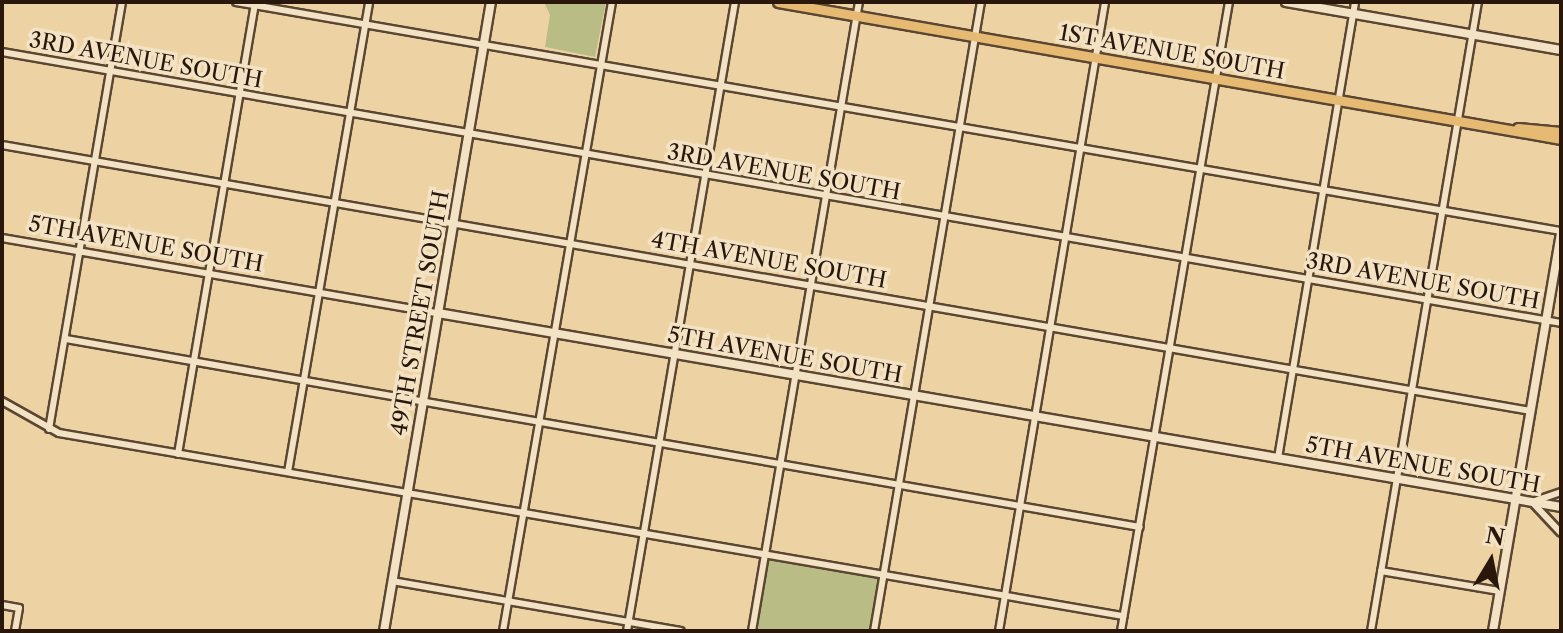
<!DOCTYPE html>
<html>
<head>
<meta charset="utf-8">
<style>
  body { margin:0 }
  #map { position:relative; width:1563px; height:633px; overflow:hidden; background:#edd3a3; font-family:"Libre Caslon Text",serif }
  div>[style] { position:absolute }
  .green>* { inset:0; background:#b9bc84 }
  .roads { filter:drop-shadow(2px 0 #5a4632) drop-shadow(-2px 0 #5a4632) drop-shadow(0 2px #5a4632) drop-shadow(0 -2px #5a4632) }
  .street>* { height:6px; margin:-3px; padding:0 3px; transform-origin:3px; border-radius:3px; background:#f3e2c3 }
  .secondary>* { height:8px; margin:-4px; padding:0 4px; transform-origin:4px; border-radius:4px; background:#f3e2c3 }
  .primary>* { height:9px; margin:-4.5px; padding:0 4.5px; transform-origin:4.5px; border-radius:4.5px; background:#e6ba72 }
  span { translate:-50% -50%; white-space:nowrap; text-align:center; line-height:1.15; -webkit-text-stroke:7px #f3e2c3; paint-order:stroke }
  .street-label { font-size:22px; color:#29170c }
  .frame { position:absolute; inset:0; border:4px solid #29170c; pointer-events:none }
  .north { position:absolute; left:1451px; top:521px; width:80px; height:80px; -webkit-text-stroke:6px #f3e2c3; paint-order:stroke; rotate:10deg; font-size:22px; font-weight:700; line-height:32px; text-align:center; color:#29170c }
  .north::after { content:''; display:block; margin:auto; width:28px; height:36px; background:#29170c; clip-path:polygon(50% 0,100% 100%,50% 72%,0 100%) }
</style>
</head>
<body>
<div id="map">
  <div class="green">
    <i style="clip-path:polygon(544px 2px,606px 2px,595px 57px,545px 47px,550px 15px)"></i>
    <i style="clip-path:polygon(769px 559px,880px 578px,871px 631px,755px 631px)"></i>
  </div>
  <div class="roads">
    <div class="street">
      <i style="left:236px;top:2px;width:1345px;rotate:9.81deg"></i>
      <i style="left:2px;top:52px;width:1582px;rotate:9.86deg"></i>
      <i style="left:2px;top:145px;width:1552px;rotate:9.87deg"></i>
      <i style="left:2px;top:238px;width:442px;rotate:9.8deg"></i>
      <i style="left:66px;top:339px;width:1090px;rotate:9.93deg"></i>
      <i style="left:2px;top:401px;width:65px;rotate:29.3deg"></i>
      <i style="left:59px;top:433px;width:1080px;rotate:9.76deg"></i>
      <i style="left:49px;top:429px;width:433px;rotate:-80.3deg"></i>
      <i style="left:178px;top:454px;width:459px;rotate:-80.3deg"></i>
      <i style="left:1278px;top:458px;width:462px;rotate:-80.4deg"></i>
      <i style="left:288px;top:472px;width:477px;rotate:-80.2deg"></i>
      <i style="left:1561px;top:492px;width:31px;rotate:161deg"></i>
      <i style="left:1532px;top:502px;width:42px;rotate:46.9deg"></i>
      <i style="left:1381px;top:571px;width:120px;rotate:9.6deg"></i>
      <i style="left:392px;top:581px;width:293px;rotate:9.8deg"></i>
      <i style="left:2px;top:605px;width:17px;rotate:10deg"></i>
      <i style="left:19px;top:608px;width:23px;rotate:100deg"></i>
      <i style="left:503px;top:631px;width:638px;rotate:-80.17deg"></i>
      <i style="left:627px;top:631px;width:638px;rotate:-80.26deg"></i>
      <i style="left:752px;top:631px;width:638px;rotate:-80.35deg"></i>
      <i style="left:874px;top:631px;width:638px;rotate:-80.35deg"></i>
      <i style="left:999px;top:631px;width:638px;rotate:-80.43deg"></i>
      <i style="left:1121px;top:631px;width:638px;rotate:-80.26deg"></i>
      <i style="left:1371px;top:631px;width:638px;rotate:-80.35deg"></i>
    </div>
    <div class="secondary">
      <i style="left:1286px;top:2px;width:279px;rotate:9.9deg"></i>
      <i style="left:438px;top:313px;width:1140px;rotate:9.8deg"></i>
      <i style="left:384px;top:631px;width:638px;rotate:-80.35deg"></i>
      <i style="left:1493px;top:631px;width:404px;rotate:-80.3deg"></i>
    </div>
    <div class="primary">
      <i style="left:778px;top:2px;width:795px;rotate:9.92deg"></i>
      <i style="left:1518px;top:128px;width:43px;rotate:5.3deg"></i>
    </div>
  </div>
  <div class="street-label">
    <span style="left:1172px;top:52px;rotate:10deg">1ST AVENUE SOUTH</span>
    <span style="left:146px;top:60px;rotate:10deg">3RD AVENUE SOUTH</span>
    <span style="left:784px;top:172px;rotate:10deg">3RD AVENUE SOUTH</span>
    <span style="left:146px;top:244px;rotate:10deg">5TH AVENUE SOUTH</span>
    <span style="left:769px;top:260px;rotate:10deg">4TH AVENUE SOUTH</span>
    <span style="left:1423px;top:281px;rotate:10deg">3RD AVENUE SOUTH</span>
    <span style="left:420px;top:313px;rotate:-80deg">49TH STREET SOUTH</span>
    <span style="left:785px;top:355px;rotate:10deg">5TH AVENUE SOUTH</span>
    <span style="left:1423px;top:465px;rotate:10deg">5TH AVENUE SOUTH</span>
  </div>
  <div class="frame"></div>
  <div class="north">N</div>
</div>
</body>
</html>
